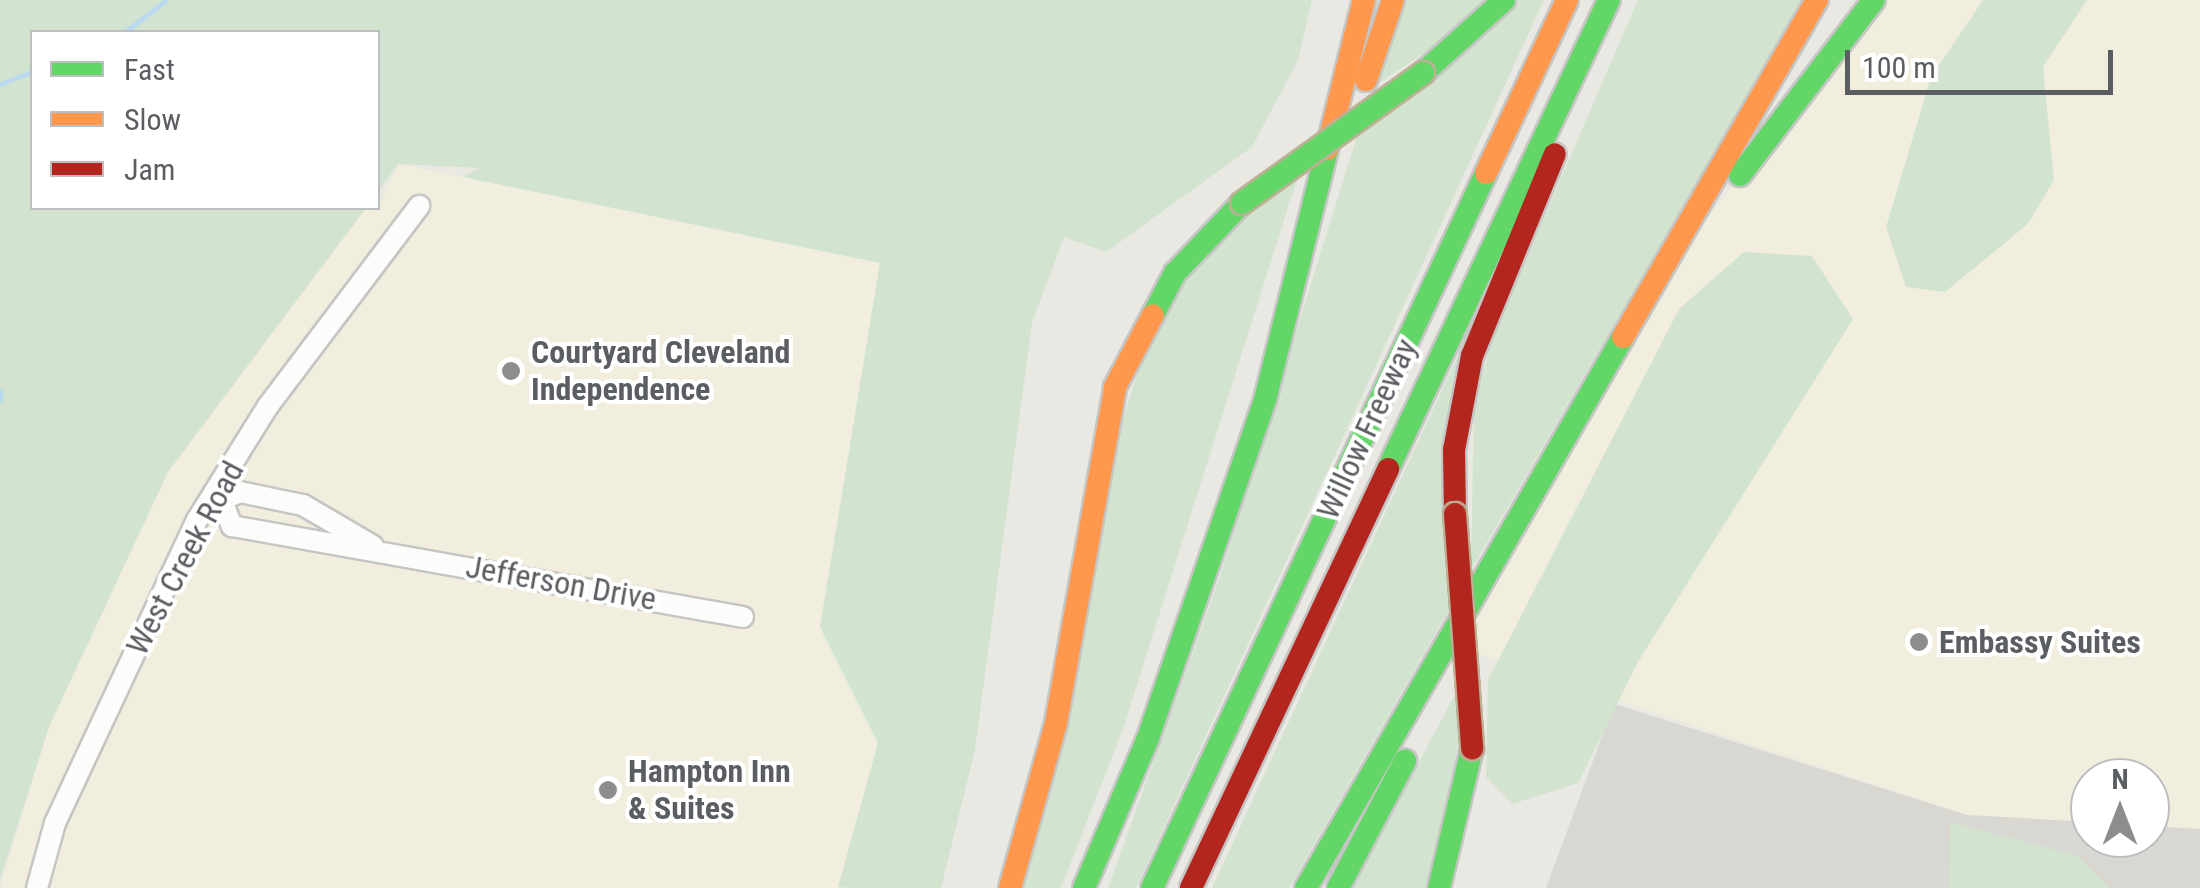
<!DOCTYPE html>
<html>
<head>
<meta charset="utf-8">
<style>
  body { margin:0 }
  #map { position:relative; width:2200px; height:888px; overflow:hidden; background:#e9e8e3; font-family:"Roboto Condensed",sans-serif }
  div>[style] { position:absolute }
  .commercial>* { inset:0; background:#f2eedd }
  .education>* { inset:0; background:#d9d7d2 }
  .green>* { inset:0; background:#d2e4d0 }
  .stream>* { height:5px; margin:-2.5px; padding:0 2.5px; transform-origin:2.5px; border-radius:2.5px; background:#bbdaf0 }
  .roads { filter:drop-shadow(2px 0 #c5c5c4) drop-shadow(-2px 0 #c5c5c4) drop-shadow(0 2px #c5c5c4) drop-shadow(0 -2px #c5c5c4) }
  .street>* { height:20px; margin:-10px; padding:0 10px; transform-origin:10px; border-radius:10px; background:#fcfcfb }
  .fast>* { height:22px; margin:-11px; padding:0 11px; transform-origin:11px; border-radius:11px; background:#63d668 }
  .slow>* { height:22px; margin:-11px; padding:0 11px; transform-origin:11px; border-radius:11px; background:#ff974d }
  .jam>* { height:22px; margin:-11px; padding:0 11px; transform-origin:11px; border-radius:11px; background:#b3261e }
  .bridges { filter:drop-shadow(2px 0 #bcb095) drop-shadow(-2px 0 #bcb095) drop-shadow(0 2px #bcb095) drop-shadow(0 -2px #bcb095) }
  .fast-bridge>* { height:22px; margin:-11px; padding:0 11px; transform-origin:11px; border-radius:11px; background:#63d668 }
  .jam-bridge>* { height:22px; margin:-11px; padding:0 11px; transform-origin:11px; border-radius:11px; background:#b3261e }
  .dots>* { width:28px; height:28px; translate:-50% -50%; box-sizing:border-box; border:5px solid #fff; border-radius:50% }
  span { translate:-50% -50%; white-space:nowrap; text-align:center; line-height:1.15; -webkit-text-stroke:8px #fff; paint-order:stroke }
  .poi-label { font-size:32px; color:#5a5d61; font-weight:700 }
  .left { translate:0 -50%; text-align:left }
  .street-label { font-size:32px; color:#5a5d61 }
  .legend { position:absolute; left:30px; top:30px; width:350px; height:180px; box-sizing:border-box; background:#fff; border:2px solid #bdbec0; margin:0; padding:12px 18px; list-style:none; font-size:30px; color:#5a5d61 }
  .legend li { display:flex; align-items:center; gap:20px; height:50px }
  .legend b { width:50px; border:2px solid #bdbec0 }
  .north { position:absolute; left:2070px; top:758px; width:100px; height:100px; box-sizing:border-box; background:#fff; border:2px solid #bdbec0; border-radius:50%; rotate:0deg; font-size:28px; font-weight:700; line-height:40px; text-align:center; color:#5a5d61 }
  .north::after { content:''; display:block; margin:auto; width:35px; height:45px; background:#8c8e8e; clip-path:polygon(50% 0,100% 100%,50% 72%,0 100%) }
  .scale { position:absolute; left:1845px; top:50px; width:268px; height:45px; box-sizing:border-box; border:5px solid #5a5d61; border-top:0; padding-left:12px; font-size:30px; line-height:35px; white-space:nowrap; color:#5a5d61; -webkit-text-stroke:8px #fff; paint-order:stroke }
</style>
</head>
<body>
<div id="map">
  <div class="commercial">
    <i style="clip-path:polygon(1874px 0,2200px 0,2200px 829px,2150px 826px,2150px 778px,2090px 778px,2090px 822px,1967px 815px,1449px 645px,1676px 259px)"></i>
    <i style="clip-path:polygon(398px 164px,880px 263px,820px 627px,878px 743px,839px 886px,848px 888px,0 888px,49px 727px,168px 472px,366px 208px,378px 208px)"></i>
  </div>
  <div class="education">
    <i style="clip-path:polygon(1614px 704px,1967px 815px,2090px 822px,2090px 838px,2150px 838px,2150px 826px,2200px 829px,2200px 888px,1546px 888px)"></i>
  </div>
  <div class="green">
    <i style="clip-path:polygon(0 0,1312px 0,1298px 60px,1252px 147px,1106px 252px,1064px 237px,1032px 323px,975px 750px,941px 888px,848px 888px,838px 887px,878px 743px,820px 627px,880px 263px,463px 177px,480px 168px,398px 164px,378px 192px,378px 32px,32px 32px,32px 208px,366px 208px,168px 472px,49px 727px,0 880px)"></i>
    <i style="clip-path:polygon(1405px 0,1485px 0,1467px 24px,1376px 85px)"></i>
    <i style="clip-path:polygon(1515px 0,1544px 0,1136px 888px,1108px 888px,1219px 579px,1358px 133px)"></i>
    <i style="clip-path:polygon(1638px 0,1803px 0,1471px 570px,1474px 406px,1493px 335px)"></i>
    <i style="clip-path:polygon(1983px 0,2087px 0,2043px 67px,2054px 180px,2028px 224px,1945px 292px,1906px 287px,1886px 227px,1931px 77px)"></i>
    <i style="clip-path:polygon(1298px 176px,1123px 729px,1061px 888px,1022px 888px,1108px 463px,1154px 324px,1218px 240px)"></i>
    <i style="clip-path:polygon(1744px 252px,1812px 256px,1853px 319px,1638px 662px,1578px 783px,1512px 804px,1486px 777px,1488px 680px,1679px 309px)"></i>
    <i style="clip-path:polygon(1472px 325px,1449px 610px,1289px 888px,1212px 888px)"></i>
    <i style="clip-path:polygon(1457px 691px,1459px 742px,1429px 888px,1351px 888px)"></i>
    <i style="clip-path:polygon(1950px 822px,2075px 855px,2110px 888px,1949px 888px)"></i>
  </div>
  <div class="stream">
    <i style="left:125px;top:32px;width:52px;rotate:-38deg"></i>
    <i style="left:0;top:84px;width:34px;rotate:-21deg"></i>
    <i style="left:0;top:391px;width:9px;rotate:90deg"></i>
  </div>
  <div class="roads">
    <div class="street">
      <i style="left:213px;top:503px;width:29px;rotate:-22deg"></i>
      <i style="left:240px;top:492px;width:64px;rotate:11.7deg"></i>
      <i style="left:303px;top:505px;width:81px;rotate:30.4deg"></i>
      <i style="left:223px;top:503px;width:25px;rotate:69deg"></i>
      <i style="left:232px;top:526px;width:519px;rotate:10.1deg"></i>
      <i style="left:37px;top:888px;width:67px;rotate:-74.5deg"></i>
      <i style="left:55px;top:823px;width:335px;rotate:-64.9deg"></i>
      <i style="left:197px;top:520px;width:134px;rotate:-58.1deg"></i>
      <i style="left:268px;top:406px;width:251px;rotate:-52.9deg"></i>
    </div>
    <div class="fast">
      <i style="left:1423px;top:73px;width:109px;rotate:-42deg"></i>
      <i style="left:1740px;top:175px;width:220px;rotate:-52.6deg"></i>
      <i style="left:1153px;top:315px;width:47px;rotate:-62.4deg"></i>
      <i style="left:1175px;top:273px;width:97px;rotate:-46.3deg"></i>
      <i style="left:1388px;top:469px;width:518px;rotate:-64.77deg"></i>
      <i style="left:1084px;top:888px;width:163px;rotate:-66.9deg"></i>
      <i style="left:1148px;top:738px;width:358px;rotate:-70.9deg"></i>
      <i style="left:1265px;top:400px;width:259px;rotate:-76.1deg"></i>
      <i style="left:1152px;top:888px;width:789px;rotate:-64.96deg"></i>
      <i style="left:1306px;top:888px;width:636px;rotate:-60.09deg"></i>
      <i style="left:1338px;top:888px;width:144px;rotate:-62.2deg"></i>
      <i style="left:1439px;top:888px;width:144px;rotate:-76.7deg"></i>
    </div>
    <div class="slow">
      <i style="left:1366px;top:80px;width:84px;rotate:-71.4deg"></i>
      <i style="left:1327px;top:149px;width:154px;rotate:-76.1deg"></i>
      <i style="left:1486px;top:173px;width:191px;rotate:-64.9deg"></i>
      <i style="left:1623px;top:337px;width:389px;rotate:-60.1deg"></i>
      <i style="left:1010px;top:888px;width:171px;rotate:-74.4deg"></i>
      <i style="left:1056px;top:723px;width:341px;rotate:-80deg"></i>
      <i style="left:1115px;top:387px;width:81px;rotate:-62.2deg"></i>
    </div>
    <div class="jam">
      <i style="left:1455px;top:514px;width:64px;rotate:-90.9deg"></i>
      <i style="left:1454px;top:450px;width:96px;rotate:-79.2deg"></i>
      <i style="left:1472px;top:356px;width:218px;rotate:-67.7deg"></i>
      <i style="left:1191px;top:888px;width:463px;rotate:-64.8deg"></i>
    </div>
  </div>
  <div class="bridges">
    <div class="fast-bridge">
      <i style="left:1242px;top:203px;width:223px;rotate:-35.7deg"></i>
    </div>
    <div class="jam-bridge">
      <i style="left:1455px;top:514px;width:235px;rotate:85.8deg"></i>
    </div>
  </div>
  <div class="dots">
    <i style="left:511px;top:371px;background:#8c8e8e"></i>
    <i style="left:1919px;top:642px;background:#8c8e8e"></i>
    <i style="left:608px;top:790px;background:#8c8e8e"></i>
  </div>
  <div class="poi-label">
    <span class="left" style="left:531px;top:371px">Courtyard Cleveland<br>Independence</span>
    <span class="left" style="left:1939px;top:642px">Embassy Suites</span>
    <span class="left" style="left:628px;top:790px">Hampton Inn<br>&amp; Suites</span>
  </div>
  <div class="street-label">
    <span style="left:1367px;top:429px;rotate:-65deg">Willow Freeway</span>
    <span style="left:185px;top:558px;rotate:-62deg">West Creek Road</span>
    <span style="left:561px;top:583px;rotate:10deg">Jefferson Drive</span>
  </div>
  <ul class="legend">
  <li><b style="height:12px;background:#63d668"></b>Fast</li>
  <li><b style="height:12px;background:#ff974d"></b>Slow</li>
  <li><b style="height:12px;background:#b3261e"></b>Jam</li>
  </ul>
  <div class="north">N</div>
  <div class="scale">100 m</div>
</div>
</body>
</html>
